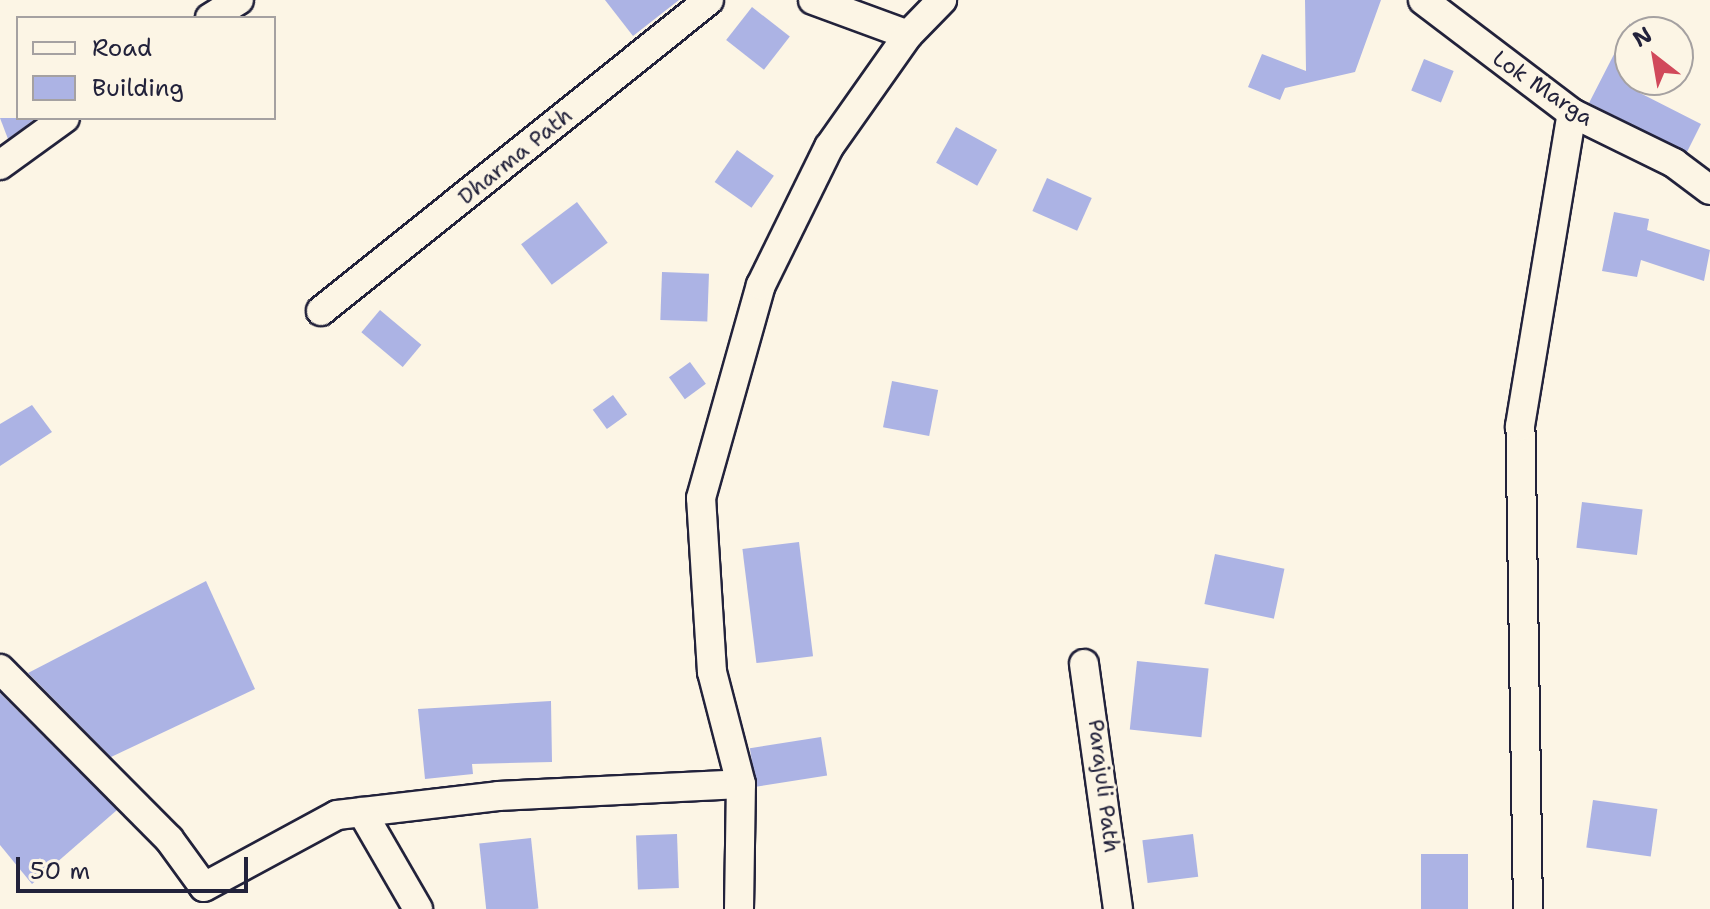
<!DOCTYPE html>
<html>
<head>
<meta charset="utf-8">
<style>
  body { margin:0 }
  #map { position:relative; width:1710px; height:909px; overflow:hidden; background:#fcf5e5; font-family:"Shantell Sans",sans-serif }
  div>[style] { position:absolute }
  .building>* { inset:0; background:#acb3e4; transform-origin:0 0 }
  .roads { filter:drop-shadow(2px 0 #22223b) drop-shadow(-2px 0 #22223b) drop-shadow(0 2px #22223b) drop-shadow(0 -2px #22223b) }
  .minor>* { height:28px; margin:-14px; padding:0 14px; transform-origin:14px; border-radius:14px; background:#fcf5e5 }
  span { translate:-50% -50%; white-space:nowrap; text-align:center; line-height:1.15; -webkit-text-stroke:6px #fcf5e5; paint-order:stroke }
  .street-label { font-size:22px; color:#22223b }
  .legend { position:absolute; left:16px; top:16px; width:260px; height:104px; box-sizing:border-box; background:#fcf5e5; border:2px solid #a5a1a1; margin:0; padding:10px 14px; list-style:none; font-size:24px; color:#22223b }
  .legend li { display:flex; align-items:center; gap:16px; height:40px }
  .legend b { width:40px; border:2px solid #a5a1a1 }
  .north { position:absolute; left:1614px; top:16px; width:80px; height:80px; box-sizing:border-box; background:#fcf5e5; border:2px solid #a5a1a1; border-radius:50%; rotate:329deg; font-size:22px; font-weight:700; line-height:32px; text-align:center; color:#22223b }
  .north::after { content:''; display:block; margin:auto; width:28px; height:36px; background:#d1495b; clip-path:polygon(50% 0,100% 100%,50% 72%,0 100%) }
  .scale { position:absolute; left:16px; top:857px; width:232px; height:36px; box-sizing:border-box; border:4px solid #22223b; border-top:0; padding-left:10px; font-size:24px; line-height:28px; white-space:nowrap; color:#22223b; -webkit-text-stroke:6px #fcf5e5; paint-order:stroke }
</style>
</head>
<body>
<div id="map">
  <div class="building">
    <i style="clip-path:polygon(605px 0,679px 0,633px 36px)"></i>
    <i style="clip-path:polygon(1305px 0,1381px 0,1355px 72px,1285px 88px,1280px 100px,1248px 87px,1262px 54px,1306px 71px)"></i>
    <i style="left:752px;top:7px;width:48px;height:42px;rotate:38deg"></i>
    <i style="clip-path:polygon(1630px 23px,1630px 80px,1647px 80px,1640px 93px,1701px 124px,1687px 152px,1589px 103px)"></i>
    <i style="left:1424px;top:59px;width:32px;height:34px;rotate:22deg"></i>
    <i style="clip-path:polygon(0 118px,36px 118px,8px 139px)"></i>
    <i style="left:956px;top:127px;width:47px;height:41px;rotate:29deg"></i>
    <i style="left:737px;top:150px;width:45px;height:39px;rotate:35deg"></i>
    <i style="left:1047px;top:178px;width:49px;height:36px;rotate:24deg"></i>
    <i style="left:577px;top:202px;width:51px;height:70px;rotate:53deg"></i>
    <i style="clip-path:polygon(1614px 212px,1649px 219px,1647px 230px,1710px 250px,1704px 281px,1641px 260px,1637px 277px,1602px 271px)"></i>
    <i style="left:662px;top:272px;width:47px;height:48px;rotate:2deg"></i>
    <i style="left:380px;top:310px;width:54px;height:29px;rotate:40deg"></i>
    <i style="left:690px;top:362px;width:27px;height:26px;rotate:54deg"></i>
    <i style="left:892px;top:381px;width:47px;height:47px;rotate:11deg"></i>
    <i style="left:613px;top:395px;width:24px;height:25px;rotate:54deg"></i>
    <i style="clip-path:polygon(32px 405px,52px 432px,0 466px,0 424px)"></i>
    <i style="left:1582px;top:502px;width:61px;height:46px;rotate:7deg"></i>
    <i style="left:799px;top:542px;width:115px;height:57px;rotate:83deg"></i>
    <i style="left:1215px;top:554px;width:71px;height:51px;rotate:12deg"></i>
    <i style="clip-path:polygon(206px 581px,255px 689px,111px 757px,28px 673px)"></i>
    <i style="left:1137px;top:661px;width:72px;height:69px;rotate:6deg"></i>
    <i style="clip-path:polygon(0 693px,117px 810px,32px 884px,0 845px)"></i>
    <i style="clip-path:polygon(551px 701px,552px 762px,472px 764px,473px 774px,425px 779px,418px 709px)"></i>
    <i style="left:821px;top:737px;width:39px;height:72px;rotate:81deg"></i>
    <i style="left:1593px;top:800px;width:65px;height:48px;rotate:8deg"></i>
    <i style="left:677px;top:834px;width:54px;height:41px;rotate:88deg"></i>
    <i style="left:1193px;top:834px;width:43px;height:51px;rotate:83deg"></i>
    <i style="left:531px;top:838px;width:71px;height:52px;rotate:84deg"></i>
    <i style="left:1421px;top:854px;width:47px;height:55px"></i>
  </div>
  <div class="roads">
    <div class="minor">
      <i style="left:813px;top:0;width:101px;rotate:20.2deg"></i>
      <i style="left:1423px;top:0;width:187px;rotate:37.2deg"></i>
      <i style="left:1572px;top:113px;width:114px;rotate:26.1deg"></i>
      <i style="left:1674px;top:163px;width:45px;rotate:36.9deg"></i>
      <i style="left:210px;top:18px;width:34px;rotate:-32deg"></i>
      <i style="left:0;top:165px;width:80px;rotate:-35.9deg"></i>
      <i style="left:321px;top:311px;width:497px;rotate:-38.7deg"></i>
      <i style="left:1084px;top:664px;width:247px;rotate:82.1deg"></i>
      <i style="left:0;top:669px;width:240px;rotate:45.2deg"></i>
      <i style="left:169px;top:839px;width:59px;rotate:53.9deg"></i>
      <i style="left:204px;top:887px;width:151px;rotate:-28.4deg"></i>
      <i style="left:337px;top:815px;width:162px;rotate:-6.7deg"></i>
      <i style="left:498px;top:796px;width:243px;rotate:-2.8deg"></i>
      <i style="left:362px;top:812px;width:112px;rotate:60deg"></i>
      <i style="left:739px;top:909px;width:125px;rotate:-89.1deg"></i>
      <i style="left:741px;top:784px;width:116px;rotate:-104.5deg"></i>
      <i style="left:712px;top:672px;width:174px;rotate:-93.6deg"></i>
      <i style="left:701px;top:498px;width:221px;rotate:-74.3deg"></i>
      <i style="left:761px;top:285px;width:154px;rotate:-63.8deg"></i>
      <i style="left:829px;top:147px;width:137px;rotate:-54.8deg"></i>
      <i style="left:908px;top:35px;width:49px;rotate:-45.8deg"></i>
      <i style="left:1528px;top:909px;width:483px;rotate:-90.9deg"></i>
      <i style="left:1520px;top:426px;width:317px;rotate:-80.6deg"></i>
    </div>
  </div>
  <div class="street-label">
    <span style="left:1543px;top:88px;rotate:34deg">Lok Marga</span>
    <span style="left:515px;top:156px;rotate:-39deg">Dharma Path</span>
    <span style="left:1104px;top:786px;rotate:83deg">Parajuli Path</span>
  </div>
  <ul class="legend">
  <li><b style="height:10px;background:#fcf5e5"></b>Road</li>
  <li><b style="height:22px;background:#acb3e4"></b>Building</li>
  </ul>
  <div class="north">N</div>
  <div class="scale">50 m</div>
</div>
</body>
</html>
